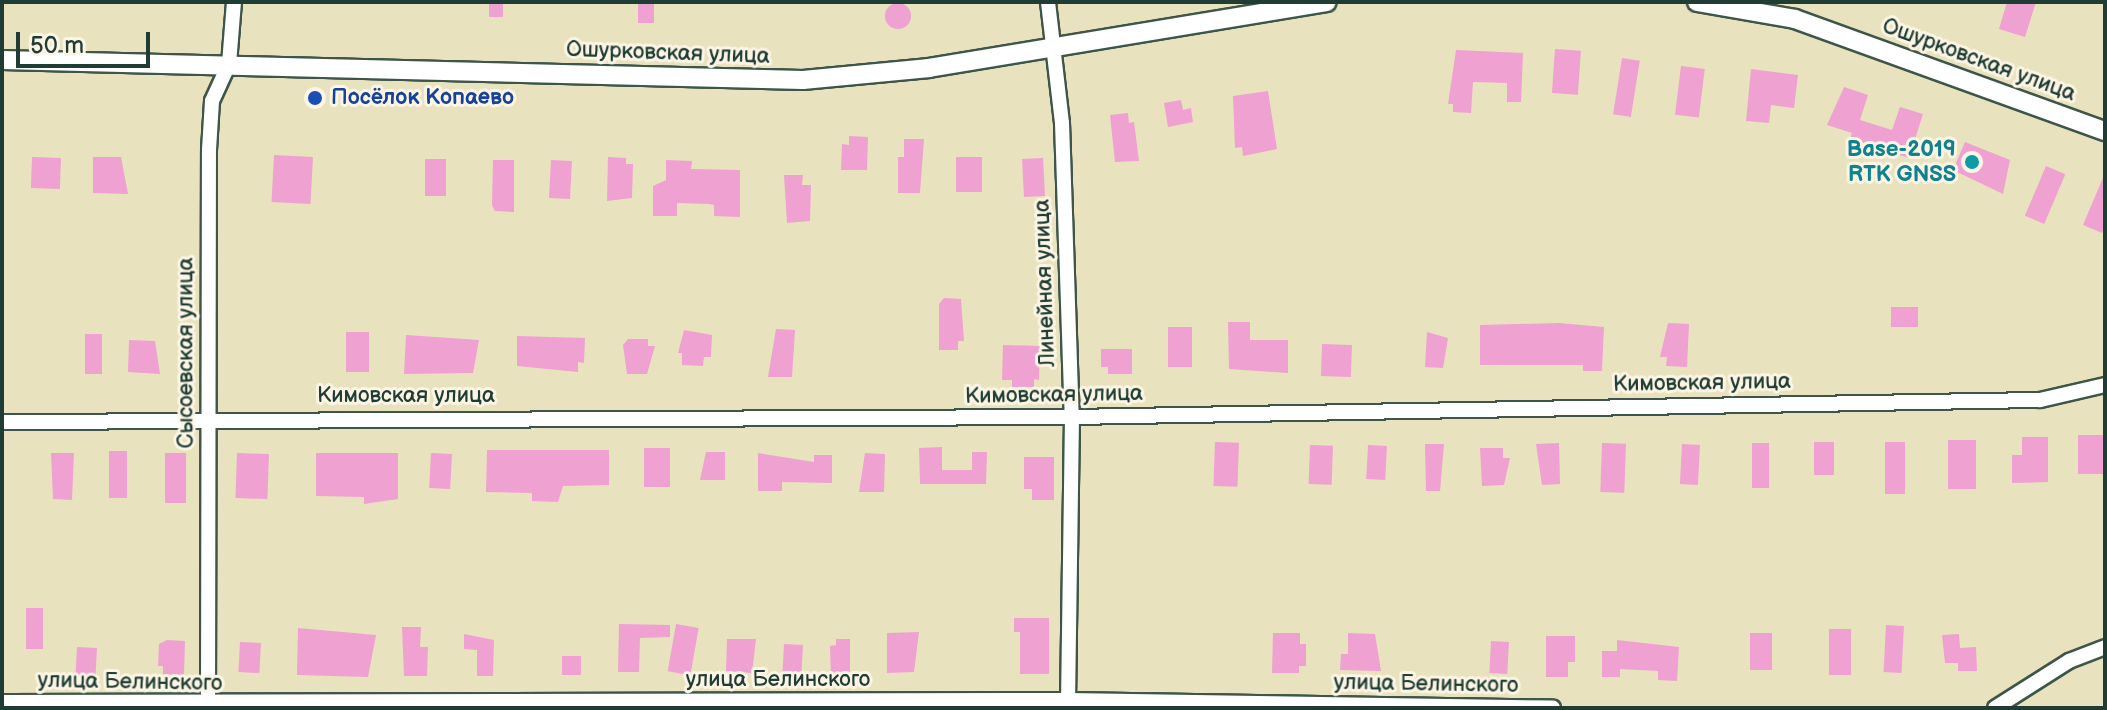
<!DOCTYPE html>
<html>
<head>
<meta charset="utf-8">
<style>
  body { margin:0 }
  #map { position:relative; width:2107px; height:710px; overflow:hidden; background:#e9e2be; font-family:"Balsamiq Sans",sans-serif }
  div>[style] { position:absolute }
  .building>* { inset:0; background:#efa1d2; transform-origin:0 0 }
  .round { border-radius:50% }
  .roads { filter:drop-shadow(2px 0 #3d5649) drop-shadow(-2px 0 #3d5649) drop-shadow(0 2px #3d5649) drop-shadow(0 -2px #3d5649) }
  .minor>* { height:14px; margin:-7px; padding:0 7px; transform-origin:7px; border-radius:7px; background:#fff }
  .tertiary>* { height:18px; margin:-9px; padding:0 9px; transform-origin:9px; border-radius:9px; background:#fff }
  .dots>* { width:22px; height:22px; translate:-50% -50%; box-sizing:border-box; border:4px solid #fcf5e5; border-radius:50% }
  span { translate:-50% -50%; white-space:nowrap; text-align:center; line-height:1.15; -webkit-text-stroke:6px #fcf5e5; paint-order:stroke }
  .street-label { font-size:22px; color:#1f3d34 }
  .transit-label { font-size:22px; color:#164399; font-weight:700 }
  .left { translate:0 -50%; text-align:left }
  .culture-label { font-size:22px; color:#0d838f; font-weight:700 }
  .right { translate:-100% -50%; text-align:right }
  .frame { position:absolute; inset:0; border:4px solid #1f3d34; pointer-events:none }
  .scale { position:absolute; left:16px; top:32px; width:134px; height:36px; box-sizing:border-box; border:4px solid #1f3d34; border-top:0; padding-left:10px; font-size:24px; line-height:28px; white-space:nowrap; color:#1f3d34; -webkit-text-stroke:6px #fcf5e5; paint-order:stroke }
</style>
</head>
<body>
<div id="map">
  <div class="building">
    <i style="left:489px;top:2px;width:14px;height:15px"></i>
    <i style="left:638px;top:2px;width:16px;height:21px"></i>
    <i style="clip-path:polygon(2007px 2px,2036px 2px,2025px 37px,1999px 29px)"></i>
    <i class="round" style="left:885px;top:3px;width:26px;height:26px"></i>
    <i style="left:1555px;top:49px;width:26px;height:44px;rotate:4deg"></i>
    <i style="clip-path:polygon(1456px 50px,1523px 53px,1521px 102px,1507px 102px,1507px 83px,1473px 82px,1471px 113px,1453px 112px,1453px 104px,1448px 104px)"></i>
    <i style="left:1622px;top:58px;width:18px;height:57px;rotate:9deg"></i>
    <i style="left:1681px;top:66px;width:24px;height:49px;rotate:7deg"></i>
    <i style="clip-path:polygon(1751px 69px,1798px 75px,1794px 108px,1771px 105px,1769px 123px,1746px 121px)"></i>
    <i style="clip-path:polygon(1844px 87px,1868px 95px,1860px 120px,1892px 130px,1900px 107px,1923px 114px,1909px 158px,1850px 139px,1852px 133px,1827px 125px)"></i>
    <i style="clip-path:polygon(1268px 91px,1277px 149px,1243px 156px,1242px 147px,1235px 148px,1233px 96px)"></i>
    <i style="clip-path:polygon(1181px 100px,1183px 110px,1191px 108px,1193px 122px,1168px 127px,1164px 103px)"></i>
    <i style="clip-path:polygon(1128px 113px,1129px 123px,1134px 122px,1139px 161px,1115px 162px,1110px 115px)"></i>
    <i style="clip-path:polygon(849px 136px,868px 137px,867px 170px,841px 170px,842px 144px,849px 145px)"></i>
    <i style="clip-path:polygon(904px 139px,924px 139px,920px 193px,898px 193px,898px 157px,904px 157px)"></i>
    <i style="clip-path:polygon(1965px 142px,2010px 160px,2003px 194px,1953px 170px)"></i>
    <i style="left:274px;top:155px;width:39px;height:47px;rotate:3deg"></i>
    <i style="left:32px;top:157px;width:29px;height:31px;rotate:2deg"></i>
    <i style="clip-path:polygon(93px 157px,121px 157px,128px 194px,93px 193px)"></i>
    <i style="clip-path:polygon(608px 157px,626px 158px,626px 164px,633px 164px,632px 198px,607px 201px)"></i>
    <i style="left:956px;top:157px;width:26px;height:35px"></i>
    <i style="left:1043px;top:158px;width:38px;height:21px;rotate:87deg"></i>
    <i style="left:425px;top:159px;width:21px;height:37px"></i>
    <i style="clip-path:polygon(493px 160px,514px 160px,514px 212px,495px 211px,492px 205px)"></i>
    <i style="left:551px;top:160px;width:21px;height:38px;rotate:3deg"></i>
    <i style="clip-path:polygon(666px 160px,692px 161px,691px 169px,740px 170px,740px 217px,714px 216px,714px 205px,709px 204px,677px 203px,677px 216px,653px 216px,653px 186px,666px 180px)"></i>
    <i style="left:2046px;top:166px;width:21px;height:54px;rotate:23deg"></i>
    <i style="clip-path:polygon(2105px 173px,2105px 224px,2102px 233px,2083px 225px)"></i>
    <i style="clip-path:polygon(784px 175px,803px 175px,802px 185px,811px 185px,810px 221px,787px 223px)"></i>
    <i style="clip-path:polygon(944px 298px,961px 299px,964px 341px,958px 341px,958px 350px,939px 350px,939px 304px)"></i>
    <i style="left:1891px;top:307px;width:27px;height:20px"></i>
    <i style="clip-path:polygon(1228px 322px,1250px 322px,1250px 340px,1288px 340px,1288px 373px,1229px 369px)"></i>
    <i style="clip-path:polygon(1559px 323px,1604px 327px,1602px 371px,1583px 371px,1583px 365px,1480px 365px,1480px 325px)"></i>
    <i style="clip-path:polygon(1668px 323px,1689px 324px,1687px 367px,1666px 366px,1667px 357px,1660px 357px)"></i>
    <i style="left:1192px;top:327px;width:40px;height:24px;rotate:90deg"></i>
    <i style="clip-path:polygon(776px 329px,795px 330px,792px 377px,768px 377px)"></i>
    <i style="clip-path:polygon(684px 330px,712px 335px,711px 357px,704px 357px,703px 366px,682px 365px,682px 353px,678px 353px)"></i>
    <i style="left:346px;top:332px;width:23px;height:40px"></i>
    <i style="clip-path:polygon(1427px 332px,1448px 338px,1443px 368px,1425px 367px)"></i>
    <i style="left:85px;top:334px;width:17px;height:40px"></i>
    <i style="clip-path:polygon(406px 335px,479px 340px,473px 373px,404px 374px)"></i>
    <i style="clip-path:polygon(517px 336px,585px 338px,584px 363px,578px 362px,578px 372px,517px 366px)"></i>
    <i style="clip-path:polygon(628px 339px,648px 339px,648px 346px,655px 346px,647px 374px,627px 374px,623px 345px)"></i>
    <i style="clip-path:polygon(129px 340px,155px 341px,160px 374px,128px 372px)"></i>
    <i style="left:1322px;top:344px;width:30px;height:32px;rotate:2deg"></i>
    <i style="clip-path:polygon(1003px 345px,1040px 346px,1039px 380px,1034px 379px,1034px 387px,1012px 387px,1012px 380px,1002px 380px)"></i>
    <i style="clip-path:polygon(1101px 349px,1132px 349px,1132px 374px,1108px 374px,1108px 367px,1101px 367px)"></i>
    <i style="left:2105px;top:435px;width:39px;height:27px;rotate:90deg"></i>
    <i style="clip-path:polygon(2022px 437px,2048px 437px,2048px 482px,2012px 483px,2012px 455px,2022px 455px)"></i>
    <i style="left:1948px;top:440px;width:28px;height:49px"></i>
    <i style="left:1215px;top:442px;width:24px;height:44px;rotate:2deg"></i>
    <i style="left:1814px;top:442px;width:20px;height:33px"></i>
    <i style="left:1885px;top:442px;width:20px;height:52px"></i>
    <i style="clip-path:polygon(1559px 443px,1560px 484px,1542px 485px,1536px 444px)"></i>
    <i style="left:1602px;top:443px;width:24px;height:49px;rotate:2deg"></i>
    <i style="left:1752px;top:443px;width:17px;height:45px"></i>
    <i style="clip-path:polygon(1425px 444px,1444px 444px,1440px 491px,1426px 491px)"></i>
    <i style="left:1682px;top:444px;width:18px;height:40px;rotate:3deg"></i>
    <i style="left:1310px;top:445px;width:23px;height:39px;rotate:2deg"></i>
    <i style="left:1368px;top:445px;width:19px;height:34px;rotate:3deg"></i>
    <i style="clip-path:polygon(942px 447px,942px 470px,972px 470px,972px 452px,987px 452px,986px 484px,920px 484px,919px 448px)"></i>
    <i style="left:644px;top:448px;width:26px;height:39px"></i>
    <i style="clip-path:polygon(1480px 448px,1503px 448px,1503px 458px,1510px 458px,1504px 485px,1482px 486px)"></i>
    <i style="clip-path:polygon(487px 450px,609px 450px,609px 485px,563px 486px,558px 502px,532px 501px,532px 493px,486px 492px)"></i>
    <i style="left:109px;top:451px;width:18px;height:47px"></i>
    <i style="clip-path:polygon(706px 452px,725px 452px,725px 480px,700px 480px)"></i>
    <i style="clip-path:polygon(51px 453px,74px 453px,72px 500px,53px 499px)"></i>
    <i style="left:165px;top:453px;width:21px;height:50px"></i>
    <i style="left:237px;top:453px;width:32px;height:45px;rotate:2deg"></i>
    <i style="clip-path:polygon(316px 453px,398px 453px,398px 499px,364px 504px,364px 497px,316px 496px)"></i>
    <i style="left:431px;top:453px;width:21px;height:35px;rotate:3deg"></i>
    <i style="clip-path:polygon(758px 453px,814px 462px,814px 455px,832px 455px,832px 483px,782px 482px,782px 491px,758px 491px)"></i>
    <i style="clip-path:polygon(865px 453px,885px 454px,884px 492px,859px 492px)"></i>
    <i style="clip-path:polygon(1024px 457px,1054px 457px,1054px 500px,1032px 500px,1032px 489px,1024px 489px)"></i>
    <i style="left:26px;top:608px;width:17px;height:41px"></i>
    <i style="clip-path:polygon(1014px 618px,1049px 618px,1049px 674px,1020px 674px,1020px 632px,1014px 632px)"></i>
    <i style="clip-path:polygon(619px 624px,670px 625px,670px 637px,640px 638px,639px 672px,618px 672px)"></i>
    <i style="left:676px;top:624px;width:23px;height:48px;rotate:10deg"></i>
    <i style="left:1886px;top:625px;width:18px;height:47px;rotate:3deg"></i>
    <i style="clip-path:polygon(402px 627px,421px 627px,420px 647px,428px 647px,427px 676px,404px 676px)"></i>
    <i style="clip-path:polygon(298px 628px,376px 635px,368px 677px,297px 675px)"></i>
    <i style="left:1829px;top:629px;width:22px;height:46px"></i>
    <i style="clip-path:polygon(919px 632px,914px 672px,887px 673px,887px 633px)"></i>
    <i style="clip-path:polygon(1273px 633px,1300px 633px,1300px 644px,1306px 644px,1306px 666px,1299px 666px,1299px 673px,1272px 673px)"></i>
    <i style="clip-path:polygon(1348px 633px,1375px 634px,1381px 671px,1340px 670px,1341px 654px,1348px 654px)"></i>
    <i style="left:1750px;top:633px;width:22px;height:37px"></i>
    <i style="clip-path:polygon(464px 634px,494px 640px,493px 676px,477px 676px,477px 650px,464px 649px)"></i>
    <i style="clip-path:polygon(1959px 634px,1960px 648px,1976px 647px,1977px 671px,1958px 671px,1958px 663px,1945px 663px,1942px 635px)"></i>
    <i style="clip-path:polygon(1546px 636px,1575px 636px,1575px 662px,1568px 662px,1568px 677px,1546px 677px)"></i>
    <i style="clip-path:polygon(727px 639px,756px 639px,752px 673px,726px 671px)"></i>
    <i style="clip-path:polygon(836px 639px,850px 639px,850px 679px,831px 679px,830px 646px,836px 645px)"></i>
    <i style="clip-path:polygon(167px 640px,185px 641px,184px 675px,163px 674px,163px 666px,158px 666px,159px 644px)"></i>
    <i style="clip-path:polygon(1617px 640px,1679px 647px,1677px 681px,1658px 680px,1658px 671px,1620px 669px,1620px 677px,1602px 677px,1602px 651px,1617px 651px)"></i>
    <i style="left:1491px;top:641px;width:18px;height:32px;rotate:3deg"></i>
    <i style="left:240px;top:642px;width:21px;height:30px;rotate:3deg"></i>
    <i style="left:784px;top:644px;width:19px;height:28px;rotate:3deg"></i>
    <i style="left:77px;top:647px;width:20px;height:30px;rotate:3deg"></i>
    <i style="left:562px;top:656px;width:19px;height:19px"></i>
  </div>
  <div class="roads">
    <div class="minor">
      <i style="left:1048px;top:2px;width:122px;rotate:83.4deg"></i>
      <i style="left:1062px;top:123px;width:294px;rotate:88.1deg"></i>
      <i style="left:1072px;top:417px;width:291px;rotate:90.8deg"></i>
      <i style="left:2px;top:422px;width:1070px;rotate:-0.27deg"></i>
      <i style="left:1072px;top:417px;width:968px;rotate:-1.01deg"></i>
      <i style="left:2040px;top:400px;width:67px;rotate:-13deg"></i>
      <i style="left:2px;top:702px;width:1066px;rotate:-0.11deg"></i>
      <i style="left:1068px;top:700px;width:485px;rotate:0.9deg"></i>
      <i style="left:208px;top:708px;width:558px;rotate:-89.9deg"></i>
      <i style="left:209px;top:150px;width:49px;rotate:-86.5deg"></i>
      <i style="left:212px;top:101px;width:41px;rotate:-65.3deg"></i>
      <i style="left:229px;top:64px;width:62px;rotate:-85.4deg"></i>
      <i style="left:1995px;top:708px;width:88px;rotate:-32.4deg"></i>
      <i style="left:2069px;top:661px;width:39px;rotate:-21deg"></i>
    </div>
    <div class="tertiary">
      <i style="left:1697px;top:2px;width:99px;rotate:9.8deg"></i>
      <i style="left:1795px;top:19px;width:330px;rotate:19.9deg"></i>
      <i style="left:2px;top:60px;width:801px;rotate:1.43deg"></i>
      <i style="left:803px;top:80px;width:127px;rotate:-5.4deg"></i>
      <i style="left:929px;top:68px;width:403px;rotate:-9.4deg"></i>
    </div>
  </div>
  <div class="dots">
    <i style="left:315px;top:98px;background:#1a4fb4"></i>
    <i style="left:1972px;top:162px;background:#0f9aa8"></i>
  </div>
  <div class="street-label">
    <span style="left:668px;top:53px;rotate:2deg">Ошурковская улица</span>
    <span style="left:1979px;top:60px;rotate:20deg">Ошурковская улица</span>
    <span style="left:1045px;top:283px;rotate:-92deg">Линейная улица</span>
    <span style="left:186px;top:353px;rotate:-90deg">Сысоевская улица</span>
    <span style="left:1702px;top:383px;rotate:-1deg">Кимовская улица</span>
    <span style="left:1054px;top:395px;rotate:-1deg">Кимовская улица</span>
    <span style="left:406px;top:396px">Кимовская улица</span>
    <span style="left:778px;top:680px">улица Белинского</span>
    <span style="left:130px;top:682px;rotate:1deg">улица Белинского</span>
    <span style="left:1426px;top:684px;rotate:1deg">улица Белинского</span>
  </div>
  <div class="transit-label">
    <span class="left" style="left:331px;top:98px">Посёлок Копаево</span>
  </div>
  <div class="culture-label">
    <span class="right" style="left:1956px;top:162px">Base-2019<br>RTK GNSS</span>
  </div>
  <div class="frame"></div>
  <div class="scale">50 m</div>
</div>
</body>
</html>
